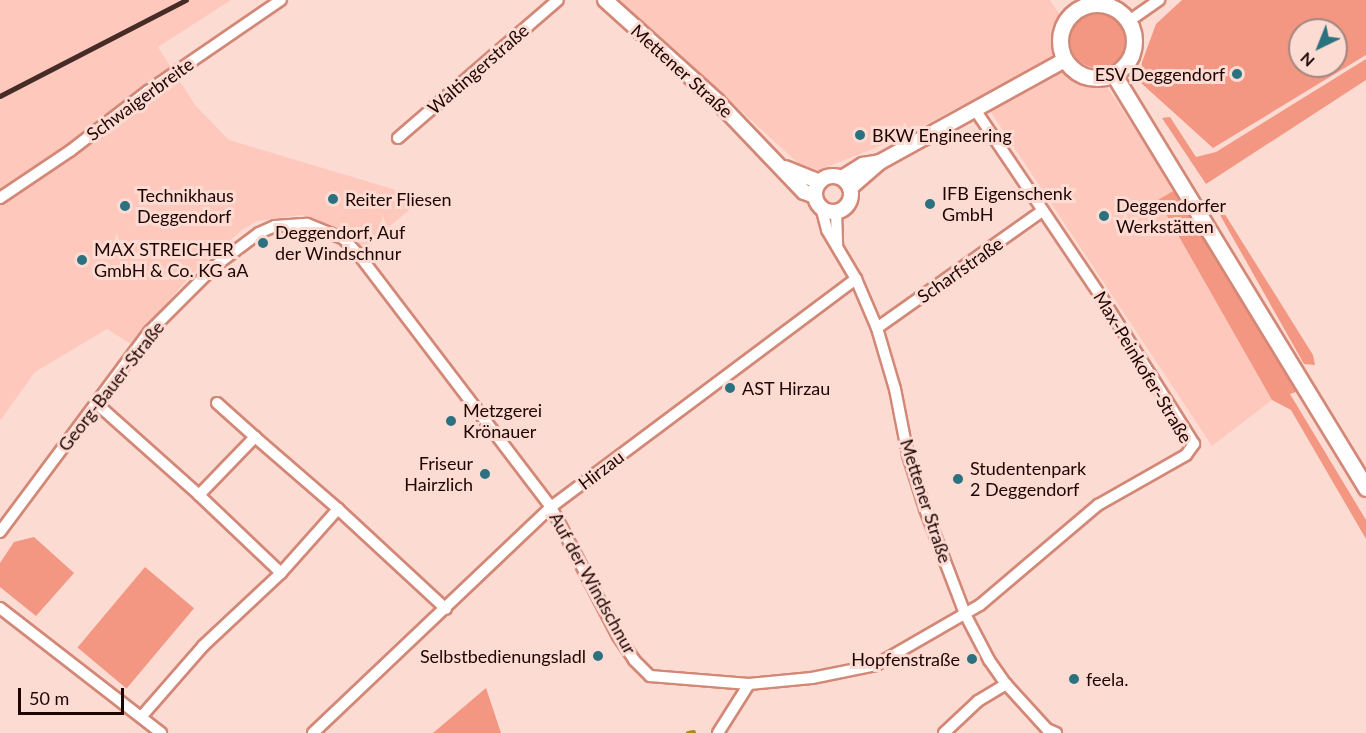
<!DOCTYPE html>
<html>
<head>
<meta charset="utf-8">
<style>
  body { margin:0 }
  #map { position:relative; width:1366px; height:733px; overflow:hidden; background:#fcdbd3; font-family:Lato,sans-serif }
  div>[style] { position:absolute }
  .built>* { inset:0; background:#fec8bc }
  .green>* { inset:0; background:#f39682; transform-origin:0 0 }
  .round { border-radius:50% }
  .stream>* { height:4.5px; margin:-2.25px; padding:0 2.25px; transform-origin:2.25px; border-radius:2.25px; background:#aa8c10 }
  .roads { filter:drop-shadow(2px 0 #d38877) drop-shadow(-2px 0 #d38877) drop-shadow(0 2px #d38877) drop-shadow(0 -2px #d38877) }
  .minor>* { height:10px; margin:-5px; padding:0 5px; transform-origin:5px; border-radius:5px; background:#fff }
  .tertiary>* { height:14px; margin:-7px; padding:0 7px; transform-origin:7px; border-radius:7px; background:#fff }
  .tertiary>.ring { margin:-7px; padding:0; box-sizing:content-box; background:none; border:14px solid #fff; border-radius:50% }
  .secondary>* { height:15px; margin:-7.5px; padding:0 7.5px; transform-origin:7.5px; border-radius:7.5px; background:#fff }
  .secondary>.ring { margin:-7.5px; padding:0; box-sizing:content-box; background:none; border:15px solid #fff; border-radius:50% }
  .rail>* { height:4.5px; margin:-2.25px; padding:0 2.25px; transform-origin:2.25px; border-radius:2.25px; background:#462b27 }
  .dots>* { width:16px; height:16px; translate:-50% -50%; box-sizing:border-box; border:3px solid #fcdbd3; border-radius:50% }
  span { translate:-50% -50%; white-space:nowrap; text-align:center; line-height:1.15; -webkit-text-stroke:6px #fcdbd3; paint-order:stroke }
  .street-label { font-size:18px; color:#1f0502 }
  .poi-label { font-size:18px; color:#1f0502 }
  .right { translate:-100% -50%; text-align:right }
  .left { translate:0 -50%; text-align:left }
  .north { position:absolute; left:1288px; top:18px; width:60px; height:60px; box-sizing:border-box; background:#fcdbd3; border:2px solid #a4857f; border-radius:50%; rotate:223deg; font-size:16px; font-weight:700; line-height:24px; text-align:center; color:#1f0502 }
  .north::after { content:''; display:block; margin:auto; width:21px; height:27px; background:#2b717f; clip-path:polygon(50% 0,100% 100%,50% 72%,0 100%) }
  .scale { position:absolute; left:18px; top:688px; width:106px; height:27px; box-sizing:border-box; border:3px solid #1f0502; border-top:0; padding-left:8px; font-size:18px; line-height:21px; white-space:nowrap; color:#1f0502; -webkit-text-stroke:4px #fcdbd3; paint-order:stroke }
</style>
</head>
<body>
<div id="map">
  <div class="built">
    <i style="clip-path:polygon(0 0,231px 0,158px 47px,195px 105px,229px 140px,423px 198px,362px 250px,343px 230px,302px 215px,257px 221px,242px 230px,191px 275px,131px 344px,107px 329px,35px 372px,0 421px)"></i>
    <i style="clip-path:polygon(620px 0,1050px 0,1175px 190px,1158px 201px,1272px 400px,1212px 446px,980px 96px,898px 139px,819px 170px,799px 164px)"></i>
  </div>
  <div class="green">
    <i style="clip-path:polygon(evenodd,1182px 0,1366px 0,1366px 55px,1213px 148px,1140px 82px,1142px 62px,1156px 24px,1182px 0,1300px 30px,1336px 30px,1336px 66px,1300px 66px,1300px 30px)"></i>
    <i class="round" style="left:1070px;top:12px;width:56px;height:56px"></i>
    <i style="clip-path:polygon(1366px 59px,1366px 80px,1206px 184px,1162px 118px,1170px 117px,1196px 157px,1216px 152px)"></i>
    <i style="clip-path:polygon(1175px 190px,1296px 392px,1290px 394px,1366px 520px,1366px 539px,1291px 410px,1272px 400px,1158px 200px)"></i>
    <i style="clip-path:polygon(1215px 206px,1221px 208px,1313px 355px,1315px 365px,1304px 364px)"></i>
    <i style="clip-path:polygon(34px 537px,74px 573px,36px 616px,0 587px,0 563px,14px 542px)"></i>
    <i style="left:145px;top:567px;width:64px;height:105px;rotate:40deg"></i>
    <i style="clip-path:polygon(486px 688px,501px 733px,433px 733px)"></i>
  </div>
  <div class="stream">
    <i style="left:688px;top:733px;width:5px;rotate:-11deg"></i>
  </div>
  <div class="roads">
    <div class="minor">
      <i style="left:1129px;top:21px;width:37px;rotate:-35deg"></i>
      <i style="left:398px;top:138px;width:211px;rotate:-40.8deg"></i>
      <i style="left:0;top:198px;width:84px;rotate:-33.9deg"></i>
      <i style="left:70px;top:151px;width:98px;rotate:-37.6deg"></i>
      <i style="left:148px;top:91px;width:161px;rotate:-34.4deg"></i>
      <i style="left:821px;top:207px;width:24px;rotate:75deg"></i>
      <i style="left:827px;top:230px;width:57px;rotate:59.4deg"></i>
      <i style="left:856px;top:279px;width:53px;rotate:66.8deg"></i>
      <i style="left:877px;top:328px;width:64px;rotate:73.6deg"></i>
      <i style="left:895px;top:389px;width:67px;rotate:78.9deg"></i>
      <i style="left:908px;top:455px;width:57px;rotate:72.5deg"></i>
      <i style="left:925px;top:509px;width:112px;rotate:69.1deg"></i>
      <i style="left:965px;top:614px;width:52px;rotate:62.4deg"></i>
      <i style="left:989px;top:660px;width:29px;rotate:55deg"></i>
      <i style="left:1006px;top:684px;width:61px;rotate:47.7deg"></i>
      <i style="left:1047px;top:729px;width:10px;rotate:24deg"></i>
      <i style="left:836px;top:212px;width:34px;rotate:88deg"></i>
      <i style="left:877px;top:328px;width:202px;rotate:-35.3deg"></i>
      <i style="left:217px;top:403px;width:51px;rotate:41.8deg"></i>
      <i style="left:97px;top:404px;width:137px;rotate:41.7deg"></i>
      <i style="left:0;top:532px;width:251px;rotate:-53.3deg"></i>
      <i style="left:150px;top:331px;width:92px;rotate:-45deg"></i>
      <i style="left:215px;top:266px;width:55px;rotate:-36.9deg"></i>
      <i style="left:259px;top:233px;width:17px;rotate:-24deg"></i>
      <i style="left:275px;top:226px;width:32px;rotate:-4deg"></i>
      <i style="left:307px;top:224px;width:40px;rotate:22deg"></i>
      <i style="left:344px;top:239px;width:22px;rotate:47deg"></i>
      <i style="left:359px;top:255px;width:317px;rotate:52.7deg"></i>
      <i style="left:551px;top:507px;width:145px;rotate:62.6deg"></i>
      <i style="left:618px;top:636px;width:29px;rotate:56deg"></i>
      <i style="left:634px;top:660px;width:23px;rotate:45deg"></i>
      <i style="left:650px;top:676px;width:99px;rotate:4.6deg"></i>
      <i style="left:749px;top:684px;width:63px;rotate:-5.4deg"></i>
      <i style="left:812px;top:678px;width:65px;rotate:-11.5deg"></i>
      <i style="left:876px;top:665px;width:120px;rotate:-30deg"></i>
      <i style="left:980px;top:605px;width:155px;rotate:-40.3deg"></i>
      <i style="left:1098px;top:505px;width:101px;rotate:-29.6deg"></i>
      <i style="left:1186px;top:455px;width:14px;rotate:-54deg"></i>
      <i style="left:1194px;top:444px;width:173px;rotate:-122.2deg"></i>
      <i style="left:1102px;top:298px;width:225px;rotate:-124deg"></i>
      <i style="left:281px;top:573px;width:113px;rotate:-136.4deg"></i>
      <i style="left:199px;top:495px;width:81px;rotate:-46deg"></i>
      <i style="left:255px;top:437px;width:110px;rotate:40.9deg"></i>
      <i style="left:0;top:608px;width:204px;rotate:37.8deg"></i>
      <i style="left:142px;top:716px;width:93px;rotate:-48.9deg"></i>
      <i style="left:203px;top:646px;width:107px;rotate:-43.1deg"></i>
      <i style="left:281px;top:573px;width:86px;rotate:-48.3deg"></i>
      <i style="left:338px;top:509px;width:147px;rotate:42.8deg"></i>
      <i style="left:313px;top:733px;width:328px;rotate:-43.5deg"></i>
      <i style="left:551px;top:507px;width:381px;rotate:-36.8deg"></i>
      <i style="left:718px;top:733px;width:58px;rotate:-57.7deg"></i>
      <i style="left:944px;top:733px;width:47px;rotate:-43.3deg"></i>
      <i style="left:978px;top:701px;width:33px;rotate:-31deg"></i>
    </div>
    <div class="tertiary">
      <i style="left:605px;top:0;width:151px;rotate:42deg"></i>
      <i style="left:717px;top:101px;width:126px;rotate:46.3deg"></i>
      <i style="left:804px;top:192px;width:12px;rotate:20deg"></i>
      <i style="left:785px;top:168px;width:37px;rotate:22deg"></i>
      <i class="ring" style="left:815px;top:176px;width:22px;height:22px"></i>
      <i style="left:842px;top:178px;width:25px;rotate:-32deg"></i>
      <i style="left:863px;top:165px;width:17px;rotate:-10deg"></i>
      <i style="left:850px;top:188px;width:40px;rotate:-41deg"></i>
      <i style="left:880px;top:162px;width:211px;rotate:-28.9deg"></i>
    </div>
    <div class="secondary">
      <i class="ring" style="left:1060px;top:4px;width:59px;height:59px"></i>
      <i style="left:1114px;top:75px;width:484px;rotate:58.6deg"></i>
    </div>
  </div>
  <div class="rail">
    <i style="left:0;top:96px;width:209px;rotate:-27.3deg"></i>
  </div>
  <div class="dots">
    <i style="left:1237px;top:74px;background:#2b717f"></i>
    <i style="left:860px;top:135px;background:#2b717f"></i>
    <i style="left:333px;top:199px;background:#2b717f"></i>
    <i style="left:930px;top:204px;background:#2b717f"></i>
    <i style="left:125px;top:206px;background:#2b717f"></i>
    <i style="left:1104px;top:216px;background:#2b717f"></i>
    <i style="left:263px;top:243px;background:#2b717f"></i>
    <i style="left:82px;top:260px;background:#2b717f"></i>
    <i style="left:730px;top:388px;background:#2b717f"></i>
    <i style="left:451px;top:421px;background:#2b717f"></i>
    <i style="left:485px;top:474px;background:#2b717f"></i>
    <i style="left:958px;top:479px;background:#2b717f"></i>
    <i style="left:598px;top:656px;background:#2b717f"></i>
    <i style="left:972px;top:659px;background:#2b717f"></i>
    <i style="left:1074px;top:679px;background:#2b717f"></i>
  </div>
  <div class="street-label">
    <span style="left:478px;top:69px;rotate:-41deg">Waltingerstraße</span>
    <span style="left:682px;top:71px;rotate:42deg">Mettener Straße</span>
    <span style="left:140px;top:99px;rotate:-36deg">Schwaigerbreite</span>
    <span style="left:960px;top:270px;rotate:-35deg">Scharfstraße</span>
    <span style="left:1143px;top:367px;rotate:59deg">Max-Peinkofer-Straße</span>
    <span style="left:111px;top:386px;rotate:-52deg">Georg-Bauer-Straße</span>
    <span style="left:601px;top:470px;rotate:-37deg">Hirzau</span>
    <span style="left:926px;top:501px;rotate:72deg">Mettener Straße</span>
    <span style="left:593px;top:583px;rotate:61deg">Auf der Windschnur</span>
  </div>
  <div class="poi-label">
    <span class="right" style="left:1225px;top:74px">ESV Deggendorf</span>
    <span class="left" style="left:872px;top:135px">BKW Engineering</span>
    <span class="left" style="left:942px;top:204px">IFB Eigenschenk<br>GmbH</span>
    <span class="left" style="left:137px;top:206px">Technikhaus<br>Deggendorf</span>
    <span class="left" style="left:345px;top:199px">Reiter Fliesen</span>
    <span class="left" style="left:1116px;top:216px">Deggendorfer<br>Werkstätten</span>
    <span class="left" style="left:275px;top:243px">Deggendorf, Auf<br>der Windschnur</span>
    <span class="left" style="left:94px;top:260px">MAX STREICHER<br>GmbH &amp; Co. KG aA</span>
    <span class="left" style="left:742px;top:388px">AST Hirzau</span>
    <span class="left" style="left:463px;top:421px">Metzgerei<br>Krönauer</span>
    <span class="right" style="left:473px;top:474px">Friseur<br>Hairzlich</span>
    <span class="left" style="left:970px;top:479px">Studentenpark<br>2 Deggendorf</span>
    <span class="right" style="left:586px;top:656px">Selbstbedienungsladl</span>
    <span class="right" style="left:960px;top:659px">Hopfenstraße</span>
    <span class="left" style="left:1086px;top:679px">feela.</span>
  </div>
  <div class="north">N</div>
  <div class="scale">50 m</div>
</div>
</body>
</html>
